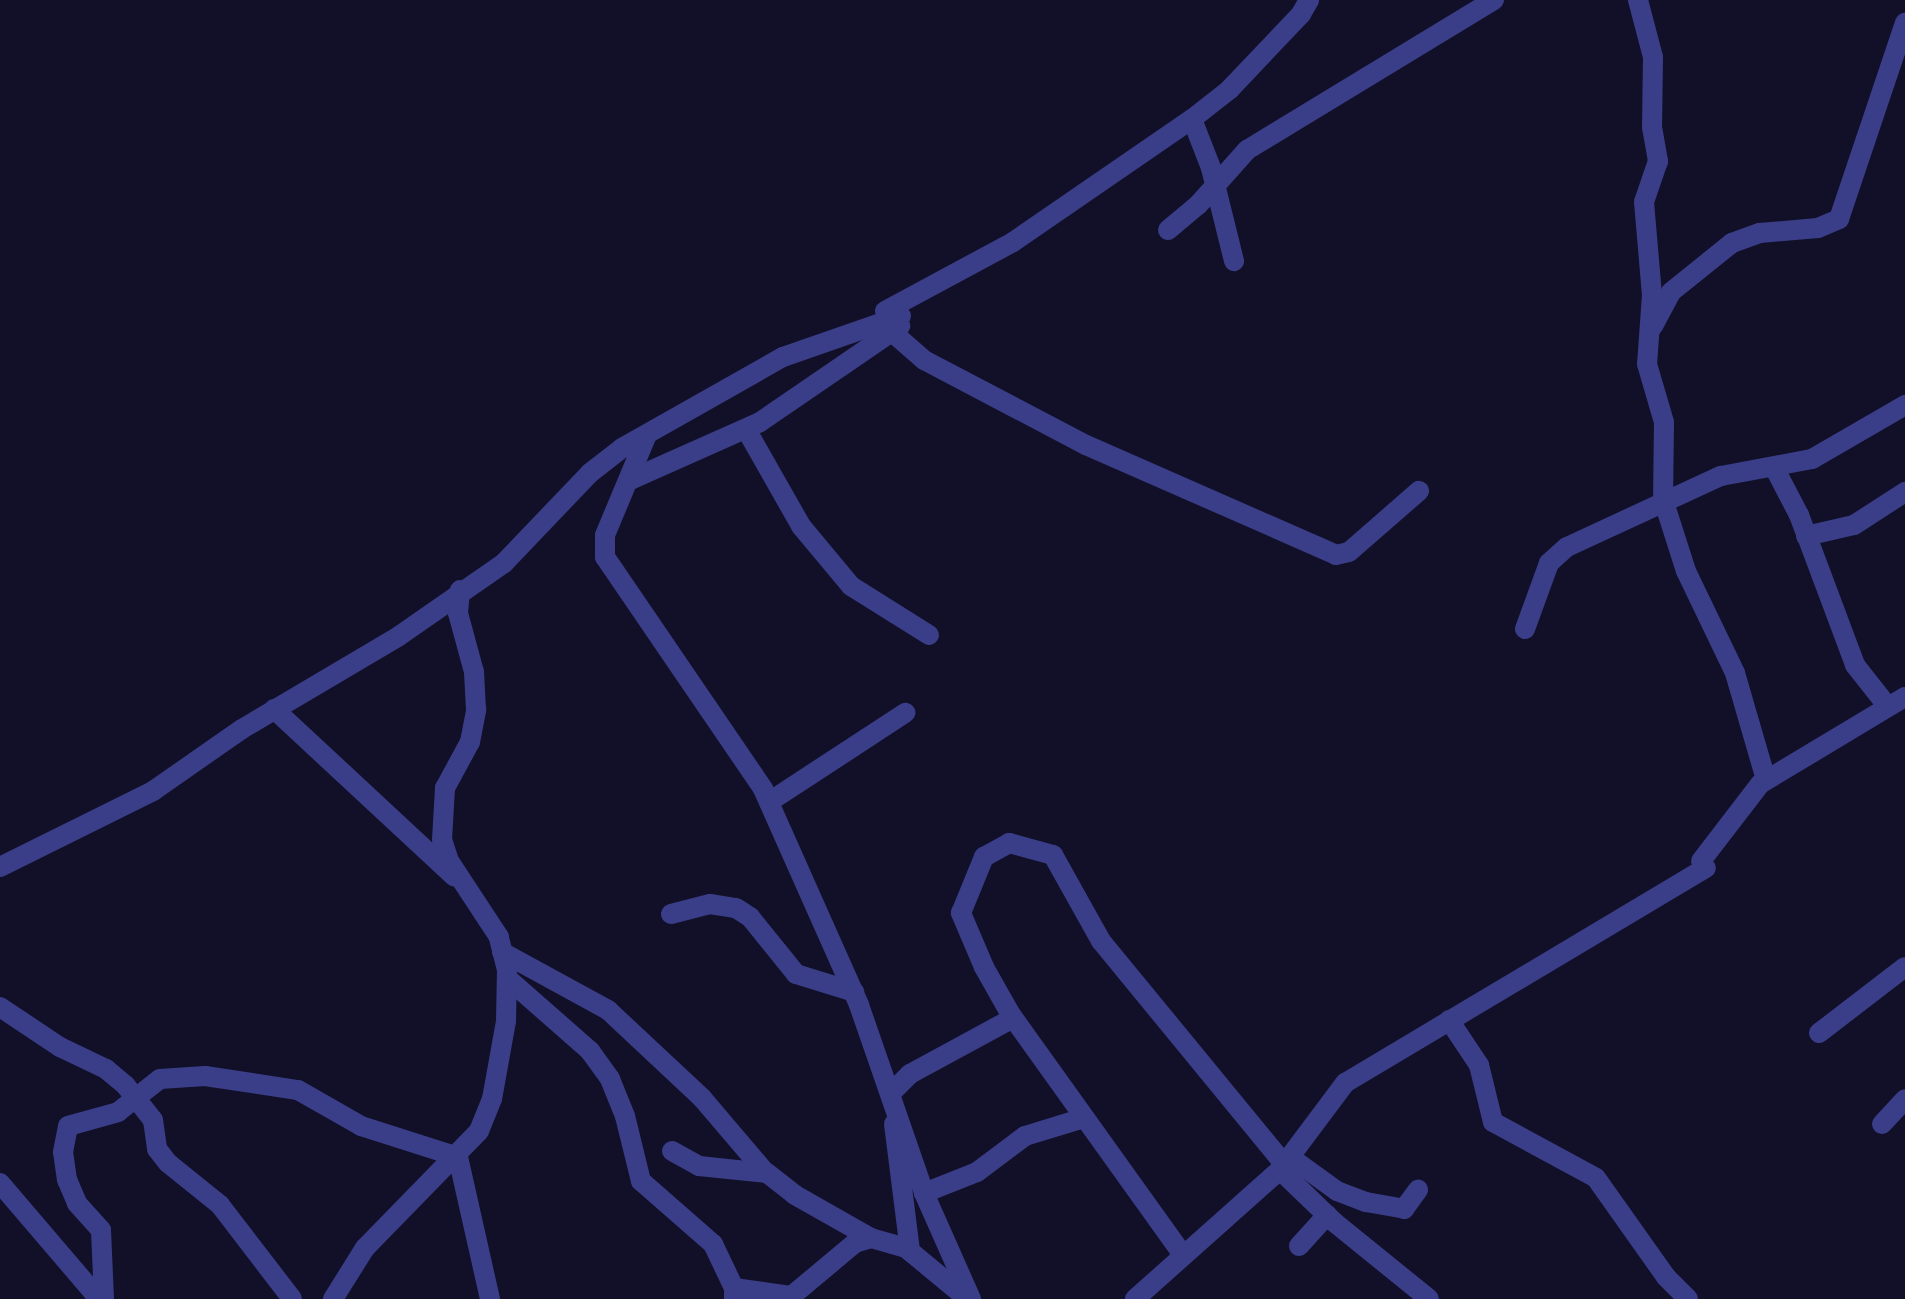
<!DOCTYPE html>
<html>
<head>
<meta charset="utf-8">
<style>
  body { margin:0 }
  #map { position:relative; width:1905px; height:1299px; overflow:hidden; background:#121029; font-family:Roboto,sans-serif }
  div>[style] { position:absolute }
  .minor>* { height:20px; margin:-10px; padding:0 10px; transform-origin:10px; border-radius:10px; background:#3a3e89 }
  span { translate:-50% -50%; white-space:nowrap; text-align:center; line-height:1.15; -webkit-text-stroke:8px #121029; paint-order:stroke }
</style>
</head>
<body>
<div id="map">
  <div class="minor">
    <i style="left:1638px;top:0;width:59px;rotate:75.3deg"></i>
    <i style="left:1653px;top:57px;width:70px;rotate:90.8deg"></i>
    <i style="left:1652px;top:127px;width:35px;rotate:80deg"></i>
    <i style="left:1658px;top:161px;width:43px;rotate:108.9deg"></i>
    <i style="left:1644px;top:202px;width:93px;rotate:85.1deg"></i>
    <i style="left:1652px;top:295px;width:69px;rotate:94.1deg"></i>
    <i style="left:1647px;top:364px;width:60px;rotate:73.7deg"></i>
    <i style="left:1664px;top:422px;width:77px;rotate:90.7deg"></i>
    <i style="left:1663px;top:499px;width:76px;rotate:72.3deg"></i>
    <i style="left:1686px;top:571px;width:113px;rotate:64.3deg"></i>
    <i style="left:1735px;top:673px;width:111px;rotate:73.8deg"></i>
    <i style="left:1192px;top:119px;width:53px;rotate:68.8deg"></i>
    <i style="left:1211px;top:168px;width:96px;rotate:76.1deg"></i>
    <i style="left:1168px;top:230px;width:39px;rotate:-40deg"></i>
    <i style="left:1198px;top:205px;width:74px;rotate:-48.3deg"></i>
    <i style="left:1247px;top:150px;width:289px;rotate:-31.3deg"></i>
    <i style="left:885px;top:311px;width:145px;rotate:-28.3deg"></i>
    <i style="left:1013px;top:242px;width:217px;rotate:-34.5deg"></i>
    <i style="left:1192px;top:119px;width:47px;rotate:-38.1deg"></i>
    <i style="left:1229px;top:90px;width:105px;rotate:-46.5deg"></i>
    <i style="left:1301px;top:14px;width:16px;rotate:-60deg"></i>
    <i style="left:1653px;top:326px;width:38px;rotate:-62deg"></i>
    <i style="left:1671px;top:292px;width:78px;rotate:-38.8deg"></i>
    <i style="left:1732px;top:243px;width:30px;rotate:-20deg"></i>
    <i style="left:1760px;top:233px;width:58px;rotate:-4.9deg"></i>
    <i style="left:1818px;top:228px;width:23px;rotate:-23deg"></i>
    <i style="left:1839px;top:219px;width:207px;rotate:-71.4deg"></i>
    <i style="left:892px;top:332px;width:43px;rotate:41.2deg"></i>
    <i style="left:924px;top:360px;width:183px;rotate:27.7deg"></i>
    <i style="left:1086px;top:445px;width:273px;rotate:23.7deg"></i>
    <i style="left:1336px;top:555px;width:13px;rotate:-13deg"></i>
    <i style="left:1349px;top:552px;width:93px;rotate:-41.1deg"></i>
    <i style="left:746px;top:429px;width:112px;rotate:60.4deg"></i>
    <i style="left:801px;top:526px;width:78px;rotate:50.2deg"></i>
    <i style="left:851px;top:586px;width:92px;rotate:32.1deg"></i>
    <i style="left:646px;top:437px;width:106px;rotate:112.7deg"></i>
    <i style="left:605px;top:535px;width:22px;rotate:90deg"></i>
    <i style="left:605px;top:557px;width:281px;rotate:55.7deg"></i>
    <i style="left:763px;top:789px;width:236px;rotate:66deg"></i>
    <i style="left:859px;top:1005px;width:199px;rotate:70.9deg"></i>
    <i style="left:924px;top:1193px;width:116px;rotate:66.1deg"></i>
    <i style="left:1774px;top:467px;width:54px;rotate:62.5deg"></i>
    <i style="left:1799px;top:515px;width:160px;rotate:69.5deg"></i>
    <i style="left:1855px;top:665px;width:53px;rotate:51.8deg"></i>
    <i style="left:630px;top:480px;width:142px;rotate:-24deg"></i>
    <i style="left:760px;top:422px;width:170px;rotate:-34.4deg"></i>
    <i style="left:1806px;top:536px;width:49px;rotate:-12.9deg"></i>
    <i style="left:1854px;top:525px;width:61px;rotate:-32.9deg"></i>
    <i style="left:1525px;top:629px;width:70px;rotate:-70deg"></i>
    <i style="left:1549px;top:563px;width:24px;rotate:-42deg"></i>
    <i style="left:1567px;top:547px;width:170px;rotate:-24.8deg"></i>
    <i style="left:1721px;top:476px;width:93px;rotate:-10.6deg"></i>
    <i style="left:1812px;top:459px;width:108px;rotate:-30.1deg"></i>
    <i style="left:274px;top:709px;width:246px;rotate:42.9deg"></i>
    <i style="left:769px;top:802px;width:163px;rotate:-33.2deg"></i>
    <i style="left:1701px;top:861px;width:97px;rotate:-52.5deg"></i>
    <i style="left:1760px;top:784px;width:169px;rotate:-31deg"></i>
    <i style="left:0;top:867px;width:171px;rotate:-26.4deg"></i>
    <i style="left:153px;top:791px;width:108px;rotate:-34.9deg"></i>
    <i style="left:242px;top:729px;width:182px;rotate:-30.6deg"></i>
    <i style="left:399px;top:636px;width:128px;rotate:-34.8deg"></i>
    <i style="left:504px;top:563px;width:124px;rotate:-46.3deg"></i>
    <i style="left:590px;top:473px;width:41px;rotate:-38deg"></i>
    <i style="left:622px;top:448px;width:185px;rotate:-29.5deg"></i>
    <i style="left:783px;top:357px;width:125px;rotate:-19.2deg"></i>
    <i style="left:671px;top:914px;width:40px;rotate:-14.4deg"></i>
    <i style="left:710px;top:904px;width:26px;rotate:9deg"></i>
    <i style="left:736px;top:908px;width:17px;rotate:33deg"></i>
    <i style="left:750px;top:917px;width:73px;rotate:51.1deg"></i>
    <i style="left:796px;top:974px;width:61px;rotate:17.2deg"></i>
    <i style="left:502px;top:952px;width:121px;rotate:28.7deg"></i>
    <i style="left:608px;top:1010px;width:129px;rotate:43.1deg"></i>
    <i style="left:702px;top:1098px;width:97px;rotate:49.6deg"></i>
    <i style="left:507px;top:978px;width:111px;rotate:41.3deg"></i>
    <i style="left:590px;top:1051px;width:34px;rotate:54deg"></i>
    <i style="left:610px;top:1079px;width:40px;rotate:68deg"></i>
    <i style="left:625px;top:1116px;width:67px;rotate:76.2deg"></i>
    <i style="left:641px;top:1181px;width:96px;rotate:41.2deg"></i>
    <i style="left:713px;top:1244px;width:49px;rotate:64.5deg"></i>
    <i style="left:734px;top:1288px;width:11px;rotate:90deg"></i>
    <i style="left:0;top:1007px;width:72px;rotate:33.7deg"></i>
    <i style="left:60px;top:1047px;width:51px;rotate:25.6deg"></i>
    <i style="left:106px;top:1069px;width:26px;rotate:40deg"></i>
    <i style="left:126px;top:1086px;width:43px;rotate:51.5deg"></i>
    <i style="left:153px;top:1120px;width:29px;rotate:82deg"></i>
    <i style="left:157px;top:1149px;width:18px;rotate:52deg"></i>
    <i style="left:168px;top:1163px;width:67px;rotate:38.9deg"></i>
    <i style="left:220px;top:1205px;width:118px;rotate:52.5deg"></i>
    <i style="left:1449px;top:1020px;width:54px;rotate:56.3deg"></i>
    <i style="left:1479px;top:1065px;width:59px;rotate:76.2deg"></i>
    <i style="left:1493px;top:1122px;width:117px;rotate:28.5deg"></i>
    <i style="left:1596px;top:1178px;width:121px;rotate:54.7deg"></i>
    <i style="left:1666px;top:1277px;width:31px;rotate:45deg"></i>
    <i style="left:1819px;top:1033px;width:108px;rotate:-37.5deg"></i>
    <i style="left:891px;top:1093px;width:27px;rotate:-45deg"></i>
    <i style="left:910px;top:1074px;width:117px;rotate:-28.5deg"></i>
    <i style="left:894px;top:1124px;width:128px;rotate:82.8deg"></i>
    <i style="left:1882px;top:1124px;width:34px;rotate:-47deg"></i>
    <i style="left:672px;top:1151px;width:31px;rotate:29deg"></i>
    <i style="left:699px;top:1166px;width:68px;rotate:5.9deg"></i>
    <i style="left:767px;top:1173px;width:36px;rotate:38deg"></i>
    <i style="left:795px;top:1195px;width:87px;rotate:29.5deg"></i>
    <i style="left:1290px;top:1157px;width:58px;rotate:35.9deg"></i>
    <i style="left:1337px;top:1191px;width:31px;rotate:21deg"></i>
    <i style="left:1366px;top:1202px;width:39px;rotate:10deg"></i>
    <i style="left:1404px;top:1209px;width:24px;rotate:-54deg"></i>
    <i style="left:1280px;top:1170px;width:75px;rotate:43.9deg"></i>
    <i style="left:1334px;top:1222px;width:122px;rotate:39deg"></i>
    <i style="left:0;top:1183px;width:153px;rotate:49.5deg"></i>
    <i style="left:924px;top:1193px;width:57px;rotate:-21.6deg"></i>
    <i style="left:977px;top:1172px;width:60px;rotate:-36.9deg"></i>
    <i style="left:1025px;top:1136px;width:62px;rotate:-17deg"></i>
    <i style="left:1299px;top:1246px;width:42px;rotate:-47.9deg"></i>
    <i style="left:1183px;top:1255px;width:295px;rotate:-125.6deg"></i>
    <i style="left:1011px;top:1015px;width:55px;rotate:-119.4deg"></i>
    <i style="left:984px;top:967px;width:59px;rotate:-113.1deg"></i>
    <i style="left:961px;top:913px;width:61px;rotate:-67.7deg"></i>
    <i style="left:984px;top:857px;width:29px;rotate:-29deg"></i>
    <i style="left:1009px;top:843px;width:46px;rotate:15.3deg"></i>
    <i style="left:1053px;top:855px;width:98px;rotate:60.8deg"></i>
    <i style="left:1101px;top:941px;width:288px;rotate:50.6deg"></i>
    <i style="left:734px;top:1288px;width:59px;rotate:7.9deg"></i>
    <i style="left:104px;top:1299px;width:69px;rotate:-92.5deg"></i>
    <i style="left:101px;top:1230px;width:36px;rotate:-132deg"></i>
    <i style="left:77px;top:1203px;width:25px;rotate:-113deg"></i>
    <i style="left:67px;top:1180px;width:28px;rotate:-98deg"></i>
    <i style="left:63px;top:1152px;width:26px;rotate:-79deg"></i>
    <i style="left:68px;top:1126px;width:52px;rotate:-15.6deg"></i>
    <i style="left:118px;top:1112px;width:53px;rotate:-38.2deg"></i>
    <i style="left:160px;top:1079px;width:45px;rotate:-3.8deg"></i>
    <i style="left:205px;top:1076px;width:94px;rotate:8.6deg"></i>
    <i style="left:298px;top:1090px;width:73px;rotate:29.7deg"></i>
    <i style="left:361px;top:1126px;width:102px;rotate:17.7deg"></i>
    <i style="left:458px;top:1157px;width:146px;rotate:77.3deg"></i>
    <i style="left:333px;top:1299px;width:60px;rotate:-57.9deg"></i>
    <i style="left:365px;top:1248px;width:163px;rotate:-45.7deg"></i>
    <i style="left:479px;top:1131px;width:35px;rotate:-68deg"></i>
    <i style="left:492px;top:1099px;width:79px;rotate:-79.8deg"></i>
    <i style="left:506px;top:1021px;width:51px;rotate:-88.9deg"></i>
    <i style="left:507px;top:970px;width:34px;rotate:-104deg"></i>
    <i style="left:499px;top:937px;width:91px;rotate:-123.3deg"></i>
    <i style="left:449px;top:861px;width:22px;rotate:-108deg"></i>
    <i style="left:442px;top:840px;width:52px;rotate:-86.7deg"></i>
    <i style="left:445px;top:788px;width:52px;rotate:-61.5deg"></i>
    <i style="left:470px;top:742px;width:33px;rotate:-79deg"></i>
    <i style="left:476px;top:710px;width:38px;rotate:-93deg"></i>
    <i style="left:474px;top:672px;width:61px;rotate:-105.2deg"></i>
    <i style="left:458px;top:613px;width:23px;rotate:-85deg"></i>
    <i style="left:788px;top:1299px;width:87px;rotate:-39.9deg"></i>
    <i style="left:855px;top:1243px;width:17px;rotate:-17deg"></i>
    <i style="left:871px;top:1238px;width:36px;rotate:16deg"></i>
    <i style="left:906px;top:1248px;width:75px;rotate:39.6deg"></i>
    <i style="left:1135px;top:1299px;width:194px;rotate:-41.7deg"></i>
    <i style="left:1280px;top:1170px;width:109px;rotate:-53.2deg"></i>
    <i style="left:1345px;top:1083px;width:420px;rotate:-30.8deg"></i>
  </div>
</div>
</body>
</html>
